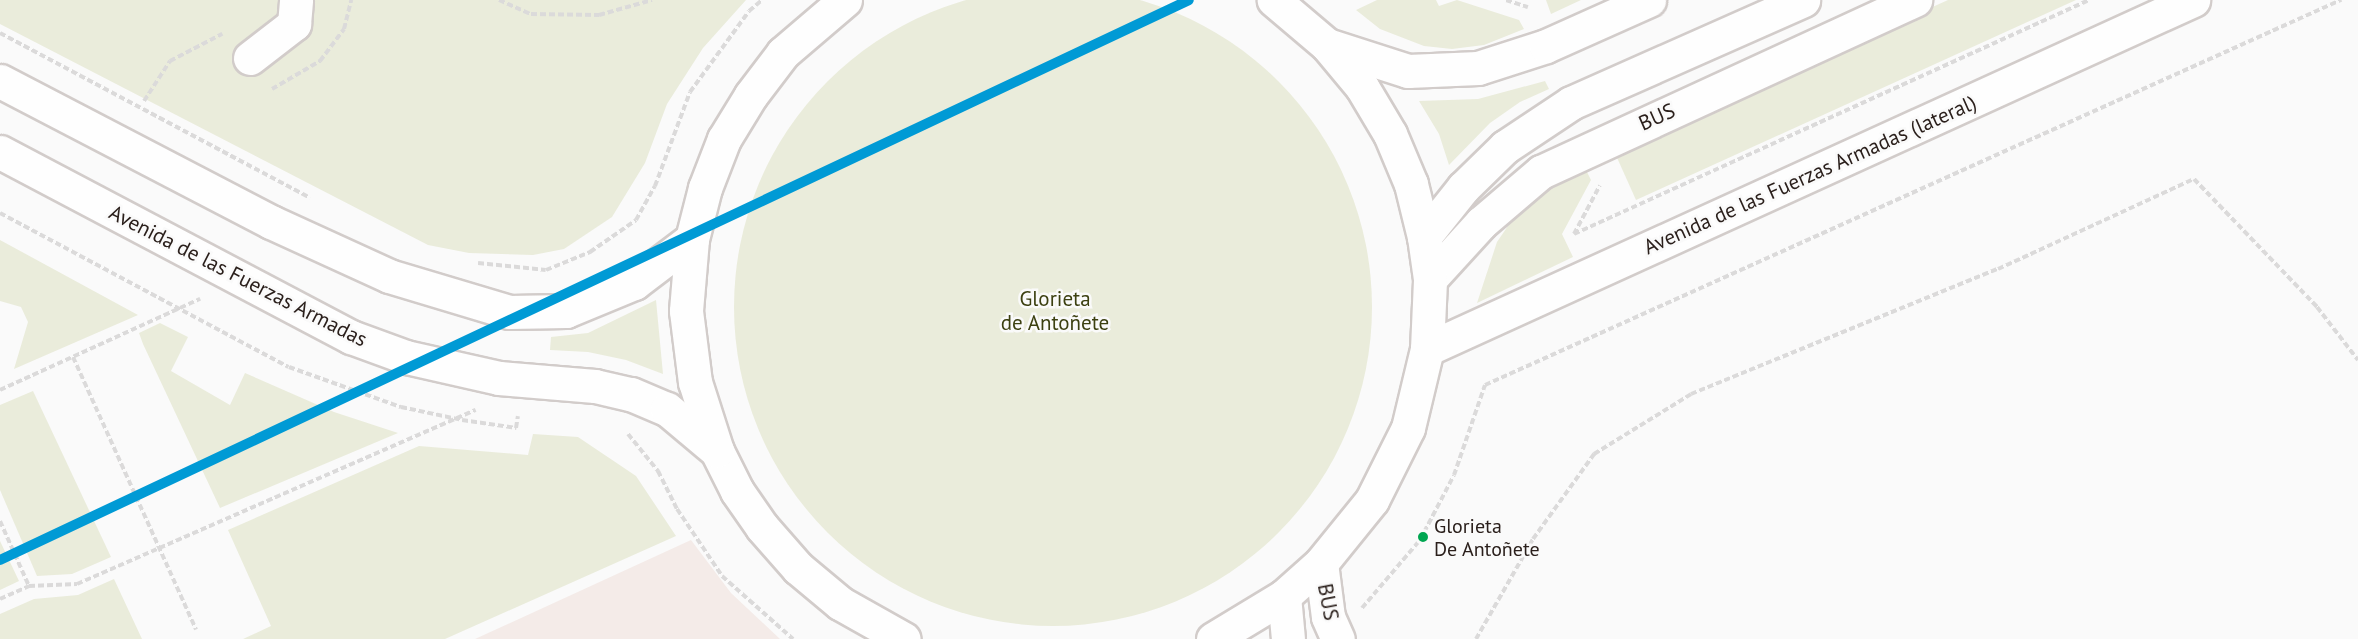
<!DOCTYPE html>
<html>
<head>
<meta charset="utf-8">
<style>
  body { margin:0 }
  #map { position:relative; width:2358px; height:639px; overflow:hidden; background:#fafafa; font-family:"PT Sans",sans-serif }
  div>[style] { position:absolute }
  .built>* { inset:0; background:#f4ebe8 }
  .green>* { inset:0; background:#eaecdb }
  .round { border-radius:50% }
  .path>* { height:4px; margin-top:-2px; transform-origin:0; background:repeating-linear-gradient(90deg,#dbdada 0 6px,transparent 0 9px) }
  .roads { filter:drop-shadow(2px 0 #d2ccca) drop-shadow(-2px 0 #d2ccca) drop-shadow(0 2px #d2ccca) drop-shadow(0 -2px #d2ccca) }
  .minor>* { height:33px; margin:-16.5px; padding:0 16.5px; transform-origin:16.5px; border-radius:16.5px; background:#fefefe }
  .rail-1>* { height:10px; margin:-5px; padding:0 5px; transform-origin:5px; border-radius:5px; background:#009ad5 }
  .dots>* { width:16px; height:16px; translate:-50% -50%; box-sizing:border-box; border:3px solid #fafafa; border-radius:50% }
  span { translate:-50% -50%; white-space:nowrap; text-align:center; line-height:1.15; -webkit-text-stroke:5px #fafafa; paint-order:stroke }
  .bus-label { font-size:20px; color:#2b201c }
  .left { translate:0 -50%; text-align:left }
  .street-label { font-size:21px; color:#2b201c }
  .park-label { font-size:21px; color:#3c4011 }
</style>
</head>
<body>
<div id="map">
  <div class="built">
    <i style="clip-path:polygon(691px 540px,731px 593px,780px 639px,475px 639px)"></i>
  </div>
  <div class="green">
    <i class="round" style="left:734px;top:-12px;width:638px;height:638px"></i>
    <i style="clip-path:polygon(0 0,746px 0,703px 48px,667px 104px,645px 163px,612px 217px,564px 249px,533px 255px,469px 253px,428px 245px,0 24px)"></i>
    <i style="clip-path:polygon(1377px 0,1436px 0,1439px 6px,1457px 0,1519px 20px,1524px 29px,1484px 45px,1452px 49px,1424px 46px,1380px 29px,1356px 10px)"></i>
    <i style="clip-path:polygon(1546px 0,1581px 0,1551px 14px)"></i>
    <i style="clip-path:polygon(1948px 0,2076px 0,1636px 200px,1614px 151px)"></i>
    <i style="clip-path:polygon(1545px 81px,1549px 89px,1520px 102px,1490px 123px,1449px 165px,1439px 134px,1419px 101px,1478px 99px)"></i>
    <i style="clip-path:polygon(1585px 168px,1591px 180px,1562px 234px,1573px 257px,1477px 303px,1497px 242px,1514px 217px,1550px 185px)"></i>
    <i style="clip-path:polygon(0 240px,138px 315px,14px 369px,28px 322px,21px 307px,0 301px)"></i>
    <i style="clip-path:polygon(656px 300px,663px 374px,626px 360px,588px 352px,550px 350px,551px 337px,588px 333px)"></i>
    <i style="clip-path:polygon(160px 323px,188px 337px,171px 371px,230px 405px,245px 373px,334px 412px,398px 433px,220px 508px,143px 344px,139px 333px)"></i>
    <i style="clip-path:polygon(33px 391px,111px 557px,72px 574px,37px 576px,0 490px,0 405px)"></i>
    <i style="clip-path:polygon(533px 434px,578px 437px,636px 476px,676px 536px,445px 639px,243px 639px,271px 626px,228px 530px,419px 446px,528px 455px)"></i>
    <i style="clip-path:polygon(0 541px,19px 581px,0 590px)"></i>
    <i style="clip-path:polygon(114px 579px,142px 639px,0 639px,0 614px,34px 599px,78px 595px)"></i>
  </div>
  <div class="path">
    <i style="left:499px;top:0;width:35px;rotate:24deg"></i>
    <i style="left:531px;top:14px;width:68px;rotate:0.8deg"></i>
    <i style="left:599px;top:15px;width:55px;rotate:-15.8deg"></i>
    <i style="left:1506px;top:0;width:23px;rotate:18deg"></i>
    <i style="left:0;top:33px;width:351px;rotate:28deg"></i>
    <i style="left:272px;top:89px;width:56px;rotate:-30.3deg"></i>
    <i style="left:320px;top:61px;width:40px;rotate:-53deg"></i>
    <i style="left:344px;top:29px;width:30px;rotate:-76deg"></i>
    <i style="left:144px;top:101px;width:48px;rotate:-57deg"></i>
    <i style="left:170px;top:61px;width:59px;rotate:-27.4deg"></i>
    <i style="left:0;top:213px;width:327px;rotate:28.1deg"></i>
    <i style="left:289px;top:367px;width:119px;rotate:19.7deg"></i>
    <i style="left:401px;top:407px;width:62px;rotate:12deg"></i>
    <i style="left:462px;top:420px;width:55px;rotate:8.4deg"></i>
    <i style="left:516px;top:428px;width:12px;rotate:-81deg"></i>
    <i style="left:1574px;top:234px;width:566px;rotate:-24.44deg"></i>
    <i style="left:1574px;top:234px;width:55px;rotate:-62deg"></i>
    <i style="left:478px;top:263px;width:68px;rotate:5.9deg"></i>
    <i style="left:546px;top:270px;width:48px;rotate:-22.2deg"></i>
    <i style="left:590px;top:252px;width:56px;rotate:-34.8deg"></i>
    <i style="left:636px;top:220px;width:39px;rotate:-61deg"></i>
    <i style="left:655px;top:186px;width:100px;rotate:-69.6deg"></i>
    <i style="left:690px;top:92px;width:100px;rotate:-53.9deg"></i>
    <i style="left:749px;top:11px;width:17px;rotate:-40deg"></i>
    <i style="left:73px;top:357px;width:299px;rotate:65.7deg"></i>
    <i style="left:0;top:390px;width:220px;rotate:-24.5deg"></i>
    <i style="left:628px;top:434px;width:48px;rotate:51deg"></i>
    <i style="left:658px;top:471px;width:42px;rotate:63.4deg"></i>
    <i style="left:677px;top:509px;width:81px;rotate:56.1deg"></i>
    <i style="left:722px;top:576px;width:95px;rotate:41.6deg"></i>
    <i style="left:0;top:521px;width:71px;rotate:66deg"></i>
    <i style="left:0;top:599px;width:32px;rotate:-24deg"></i>
    <i style="left:29px;top:586px;width:48px;rotate:-2.4deg"></i>
    <i style="left:77px;top:584px;width:435px;rotate:-23.6deg"></i>
    <i style="left:1362px;top:608px;width:89px;rotate:-49.5deg"></i>
    <i style="left:1420px;top:540px;width:73px;rotate:-62.4deg"></i>
    <i style="left:1454px;top:475px;width:95px;rotate:-71deg"></i>
    <i style="left:1485px;top:385px;width:939px;rotate:-24.22deg"></i>
    <i style="left:1476px;top:639px;width:115px;rotate:-60.3deg"></i>
    <i style="left:1533px;top:539px;width:105px;rotate:-54.3deg"></i>
    <i style="left:1594px;top:454px;width:114px;rotate:-31.7deg"></i>
    <i style="left:1691px;top:394px;width:331px;rotate:-22.2deg"></i>
    <i style="left:1998px;top:269px;width:216px;rotate:-24.7deg"></i>
    <i style="left:2194px;top:179px;width:178px;rotate:46.1deg"></i>
    <i style="left:2317px;top:307px;width:67px;rotate:52.3deg"></i>
  </div>
  <div class="roads">
    <div class="minor">
      <i style="left:845px;top:0;width:82px;rotate:139.5deg"></i>
      <i style="left:783px;top:53px;width:53px;rotate:127.3deg"></i>
      <i style="left:751px;top:95px;width:52px;rotate:121.5deg"></i>
      <i style="left:724px;top:139px;width:53px;rotate:111.2deg"></i>
      <i style="left:705px;top:188px;width:53px;rotate:104.3deg"></i>
      <i style="left:692px;top:239px;width:72px;rotate:94.8deg"></i>
      <i style="left:686px;top:311px;width:72px;rotate:82.8deg"></i>
      <i style="left:695px;top:382px;width:72px;rotate:72.3deg"></i>
      <i style="left:717px;top:451px;width:45px;rotate:63.4deg"></i>
      <i style="left:737px;top:491px;width:44px;rotate:55.2deg"></i>
      <i style="left:762px;top:527px;width:55px;rotate:48.7deg"></i>
      <i style="left:798px;top:568px;width:55px;rotate:39.8deg"></i>
      <i style="left:840px;top:603px;width:73px;rotate:29.4deg"></i>
      <i style="left:1327px;top:45px;width:85px;rotate:17.8deg"></i>
      <i style="left:1408px;top:71px;width:70px;rotate:-2.5deg"></i>
      <i style="left:1478px;top:68px;width:71px;rotate:-17.9deg"></i>
      <i style="left:1546px;top:46px;width:113px;rotate:-24.1deg"></i>
      <i style="left:250px;top:58px;width:56px;rotate:-37.7deg"></i>
      <i style="left:294px;top:24px;width:24px;rotate:-85deg"></i>
      <i style="left:0;top:81px;width:305px;rotate:27.5deg"></i>
      <i style="left:271px;top:222px;width:130px;rotate:24.6deg"></i>
      <i style="left:389px;top:276px;width:125px;rotate:16.7deg"></i>
      <i style="left:509px;top:312px;width:57px;rotate:-1deg"></i>
      <i style="left:566px;top:311px;width:74px;rotate:-22.4deg"></i>
      <i style="left:634px;top:283px;width:73px;rotate:-37.2deg"></i>
      <i style="left:0;top:152px;width:397px;rotate:27.8deg"></i>
      <i style="left:351px;top:337px;width:59px;rotate:20deg"></i>
      <i style="left:406px;top:357px;width:95px;rotate:12.7deg"></i>
      <i style="left:499px;top:378px;width:96px;rotate:4.8deg"></i>
      <i style="left:595px;top:386px;width:37px;rotate:13deg"></i>
      <i style="left:631px;top:394px;width:39px;rotate:23deg"></i>
      <i style="left:667px;top:409px;width:65px;rotate:40deg"></i>
      <i style="left:1424px;top:237px;width:63px;rotate:-51.5deg"></i>
      <i style="left:1463px;top:188px;width:59px;rotate:-44.3deg"></i>
      <i style="left:1505px;top:147px;width:79px;rotate:-33.7deg"></i>
      <i style="left:1571px;top:103px;width:254px;rotate:-23.9deg"></i>
      <i style="left:1430px;top:279px;width:76px;rotate:-47.7deg"></i>
      <i style="left:1481px;top:223px;width:79px;rotate:-40.4deg"></i>
      <i style="left:1541px;top:172px;width:412px;rotate:-24.7deg"></i>
      <i style="left:1427px;top:349px;width:842px;rotate:-24.49deg"></i>
      <i style="left:1321px;top:563px;width:54px;rotate:82.6deg"></i>
      <i style="left:1328px;top:617px;width:24px;rotate:66deg"></i>
      <i style="left:1284px;top:596px;width:43px;rotate:84.7deg"></i>
      <i style="left:1213px;top:639px;width:83px;rotate:-31.2deg"></i>
      <i style="left:1284px;top:596px;width:50px;rotate:-41.7deg"></i>
      <i style="left:1321px;top:563px;width:81px;rotate:-51deg"></i>
      <i style="left:1372px;top:500px;width:80px;rotate:-63.4deg"></i>
      <i style="left:1408px;top:428px;width:81px;rotate:-76.5deg"></i>
      <i style="left:1427px;top:349px;width:70px;rotate:-87.5deg"></i>
      <i style="left:1430px;top:279px;width:42px;rotate:-98.1deg"></i>
      <i style="left:1424px;top:237px;width:55px;rotate:-103.8deg"></i>
      <i style="left:1411px;top:184px;width:54px;rotate:-112.8deg"></i>
      <i style="left:1390px;top:134px;width:55px;rotate:-120.8deg"></i>
      <i style="left:1362px;top:87px;width:55px;rotate:-129.8deg"></i>
      <i style="left:1327px;top:45px;width:70px;rotate:-139.7deg"></i>
    </div>
  </div>
  <div class="rail-1">
    <i style="left:0;top:560px;width:1314px;rotate:-25.22deg"></i>
  </div>
  <div class="dots">
    <i style="left:1423px;top:537px;background:#00a651"></i>
  </div>
  <div class="bus-label">
    <span class="left" style="left:1434px;top:538px">Glorieta<br>De Antoñete</span>
  </div>
  <div class="street-label">
    <span style="left:1657px;top:117px;rotate:-24deg">BUS</span>
    <span style="left:1810px;top:175px;rotate:-24deg">Avenida de las Fuerzas Armadas (lateral)</span>
    <span style="left:238px;top:276px;rotate:27deg">Avenida de las Fuerzas Armadas</span>
    <span style="left:1328px;top:602px;rotate:79deg">BUS</span>
  </div>
  <div class="park-label">
    <span style="left:1055px;top:311px">Glorieta<br>de Antoñete</span>
  </div>
</div>
</body>
</html>
